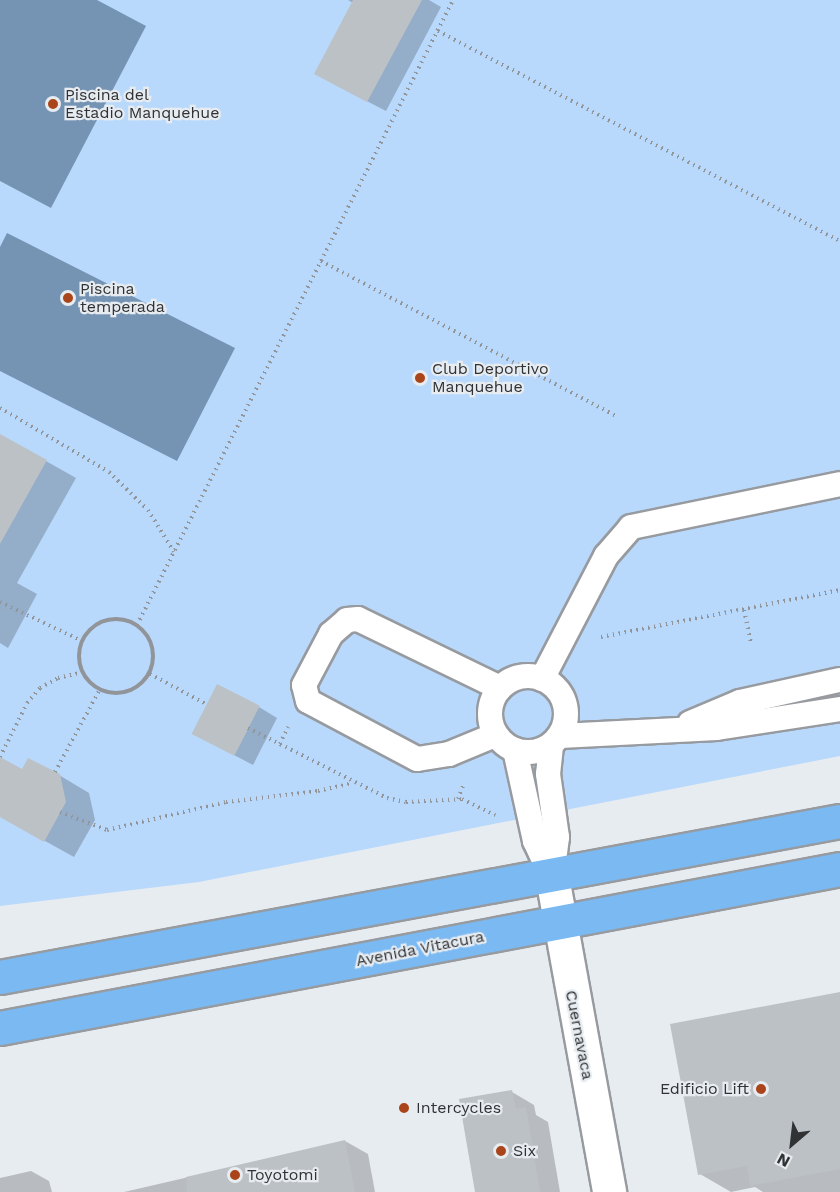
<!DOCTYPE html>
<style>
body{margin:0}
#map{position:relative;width:840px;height:1192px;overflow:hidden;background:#e7ecf1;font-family:"Work Sans",sans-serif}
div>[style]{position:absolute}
.green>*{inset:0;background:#b9d9fc}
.water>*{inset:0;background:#7594b4}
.shadow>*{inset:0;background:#0003}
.building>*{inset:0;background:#bcc1c6;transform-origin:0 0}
.path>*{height:4px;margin-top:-2px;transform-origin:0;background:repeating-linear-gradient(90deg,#919498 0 1.5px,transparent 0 6px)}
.path>.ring{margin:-2px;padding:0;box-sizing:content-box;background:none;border:4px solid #919498;border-radius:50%}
.roads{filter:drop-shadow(2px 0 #979ba0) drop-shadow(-2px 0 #979ba0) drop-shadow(0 2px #979ba0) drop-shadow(0 -2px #979ba0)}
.lane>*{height:24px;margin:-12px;padding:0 12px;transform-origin:12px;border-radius:12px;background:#fff}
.lane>.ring{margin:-12px;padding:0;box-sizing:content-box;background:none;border:24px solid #fff;border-radius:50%}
.street>*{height:33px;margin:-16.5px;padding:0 16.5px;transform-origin:16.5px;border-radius:16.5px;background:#fff}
.primary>*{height:33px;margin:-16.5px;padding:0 16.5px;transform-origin:16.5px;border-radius:16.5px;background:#7ab9f2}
.dots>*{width:16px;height:16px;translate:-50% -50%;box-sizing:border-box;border:3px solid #e7ecf1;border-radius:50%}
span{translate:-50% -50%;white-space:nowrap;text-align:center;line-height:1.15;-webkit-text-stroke:4.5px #e7ecf1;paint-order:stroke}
.poi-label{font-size:16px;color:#303234}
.left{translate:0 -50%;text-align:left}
.right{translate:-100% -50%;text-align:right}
.street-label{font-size:16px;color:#303234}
.north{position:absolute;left:762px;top:1114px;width:60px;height:60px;-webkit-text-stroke:4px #e7ecf1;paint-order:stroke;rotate:208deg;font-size:16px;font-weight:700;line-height:24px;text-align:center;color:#303234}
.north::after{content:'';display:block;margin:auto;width:21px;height:27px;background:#303234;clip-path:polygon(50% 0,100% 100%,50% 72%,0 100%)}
</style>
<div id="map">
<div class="green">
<i style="clip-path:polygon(0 0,840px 0,840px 756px,199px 882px,0 906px)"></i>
</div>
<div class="water">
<i style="clip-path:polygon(0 0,97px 0,146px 26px,51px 208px,0 181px)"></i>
<i style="clip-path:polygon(7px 233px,235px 348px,177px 461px,0 371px,0 247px)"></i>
</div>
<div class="shadow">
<i style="clip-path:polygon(348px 0,429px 0,441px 7px,386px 111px,334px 84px,353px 3px)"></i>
<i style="clip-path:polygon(0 435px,76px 478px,17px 583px,37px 594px,8px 648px,0 643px)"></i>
<i style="clip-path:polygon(259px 707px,277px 718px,253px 765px,211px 743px)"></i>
<i style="clip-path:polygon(0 759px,23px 771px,59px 775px,89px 793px,95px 820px,74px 857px,0 816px)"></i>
<i style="clip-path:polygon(840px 994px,840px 1192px,763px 1192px,755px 1187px,731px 1192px,700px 1174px)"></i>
<i style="clip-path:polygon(512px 1092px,534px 1105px,536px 1115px,548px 1122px,560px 1192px,477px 1192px)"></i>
<i style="clip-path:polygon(345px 1141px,368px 1154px,375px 1192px,124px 1192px)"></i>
<i style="clip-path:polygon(31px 1171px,49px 1181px,52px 1192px,0 1192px,0 1178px)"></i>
</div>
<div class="building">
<i style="clip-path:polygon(353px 0,422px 0,367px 102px,314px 74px)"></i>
<i style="clip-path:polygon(0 434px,47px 460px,0 544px)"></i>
<i style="left:217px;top:684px;width:48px;height:56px;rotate:27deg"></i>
<i style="clip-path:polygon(0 757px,22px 769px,28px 758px,60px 774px,66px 802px,44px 842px,0 817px)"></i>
<i style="clip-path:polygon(840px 992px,840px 1169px,750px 1186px,747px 1166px,698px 1175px,670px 1024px)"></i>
<i style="clip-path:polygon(512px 1090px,516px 1109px,526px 1107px,540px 1192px,475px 1192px,459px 1099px)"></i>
<i style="clip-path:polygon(345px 1140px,355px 1192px,187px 1192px,186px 1177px)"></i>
</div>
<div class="path">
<i style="left:438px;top:31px;width:454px;rotate:27.6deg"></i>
<i style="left:321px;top:261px;width:335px;rotate:27.7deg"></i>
<i style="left:0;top:408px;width:126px;rotate:30.4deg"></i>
<i style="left:109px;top:472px;width:54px;rotate:44.3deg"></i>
<i style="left:148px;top:510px;width:49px;rotate:58.2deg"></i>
<i style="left:0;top:602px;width:91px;rotate:25.4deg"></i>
<i style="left:744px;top:610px;width:33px;rotate:78deg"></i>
<i class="ring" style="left:79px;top:619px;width:70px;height:70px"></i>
<i style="left:137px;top:625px;width:700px;rotate:-63.18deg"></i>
<i style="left:601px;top:637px;width:244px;rotate:-11.1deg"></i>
<i style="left:150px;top:674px;width:64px;rotate:28.2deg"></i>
<i style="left:248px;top:728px;width:156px;rotate:26.7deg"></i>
<i style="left:387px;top:798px;width:19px;rotate:12deg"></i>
<i style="left:406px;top:802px;width:56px;rotate:-3.1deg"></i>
<i style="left:462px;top:799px;width:37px;rotate:26deg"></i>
<i style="left:280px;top:744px;width:19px;rotate:-65deg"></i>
<i style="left:0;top:757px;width:60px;rotate:-63.4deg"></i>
<i style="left:27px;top:703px;width:20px;rotate:-49deg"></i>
<i style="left:40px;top:688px;width:21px;rotate:-29deg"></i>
<i style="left:58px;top:678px;width:26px;rotate:-13deg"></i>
<i style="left:55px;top:772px;width:94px;rotate:-61.5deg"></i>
<i style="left:458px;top:799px;width:17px;rotate:-69deg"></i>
<i style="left:60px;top:812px;width:50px;rotate:21deg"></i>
<i style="left:107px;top:830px;width:122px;rotate:-13.2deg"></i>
<i style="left:226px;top:802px;width:93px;rotate:-6.8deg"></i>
<i style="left:318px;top:791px;width:35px;rotate:-13deg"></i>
</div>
<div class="roads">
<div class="lane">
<i class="ring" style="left:490px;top:676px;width:52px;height:52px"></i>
<i style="left:542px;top:679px;width:139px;rotate:-62.5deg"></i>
<i style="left:606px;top:556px;width:38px;rotate:-49deg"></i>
<i style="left:631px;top:527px;width:213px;rotate:-11.6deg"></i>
<i style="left:690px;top:723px;width:54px;rotate:-22.8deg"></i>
<i style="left:740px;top:702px;width:101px;rotate:-12.5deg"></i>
<i style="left:495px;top:735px;width:50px;rotate:157.6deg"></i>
<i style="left:449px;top:754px;width:32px;rotate:171deg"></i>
<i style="left:417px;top:759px;width:123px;rotate:-152deg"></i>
<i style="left:308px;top:701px;width:16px;rotate:-104deg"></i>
<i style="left:304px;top:685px;width:58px;rotate:-62.1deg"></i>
<i style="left:331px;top:634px;width:21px;rotate:-41deg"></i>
<i style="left:347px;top:620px;width:11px;rotate:-5deg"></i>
<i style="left:358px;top:619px;width:158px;rotate:25.9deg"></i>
<i style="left:560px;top:736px;width:157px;rotate:-2.9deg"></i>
<i style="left:717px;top:728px;width:124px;rotate:-8.8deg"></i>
<i style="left:551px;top:746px;width:28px;rotate:96deg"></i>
<i style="left:548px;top:774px;width:64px;rotate:81.9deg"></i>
<i style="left:557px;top:837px;width:40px;rotate:97.1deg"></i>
<i style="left:515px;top:750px;width:93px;rotate:77.6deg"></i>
<i style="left:535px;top:841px;width:40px;rotate:65deg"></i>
</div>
<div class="street">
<i style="left:552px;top:877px;width:320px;rotate:79.7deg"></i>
</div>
<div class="primary">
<i style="left:0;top:977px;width:854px;rotate:-10.52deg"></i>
<i style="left:0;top:1028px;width:855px;rotate:-10.72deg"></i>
</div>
</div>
<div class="dots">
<i style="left:53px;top:104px;background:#aa441a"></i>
<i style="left:68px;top:298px;background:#aa441a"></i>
<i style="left:420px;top:378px;background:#aa441a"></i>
<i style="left:761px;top:1089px;background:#aa441a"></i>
<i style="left:404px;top:1108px;background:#aa441a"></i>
<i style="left:501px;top:1151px;background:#aa441a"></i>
<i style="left:235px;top:1175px;background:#aa441a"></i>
</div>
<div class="poi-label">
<span class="left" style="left:65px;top:104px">Piscina del<br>Estadio Manquehue</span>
<span class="left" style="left:80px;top:298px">Piscina<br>temperada</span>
<span class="left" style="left:432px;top:378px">Club Deportivo<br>Manquehue</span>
<span class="right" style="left:749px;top:1089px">Edificio Lift</span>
<span class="left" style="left:416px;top:1108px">Intercycles</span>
<span class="left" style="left:513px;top:1151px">Six</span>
<span class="left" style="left:247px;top:1175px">Toyotomi</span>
</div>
<div class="street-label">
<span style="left:420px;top:949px;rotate:-11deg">Avenida Vitacura</span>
<span style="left:579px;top:1035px;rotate:79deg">Cuernavaca</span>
</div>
<div class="north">N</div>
</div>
